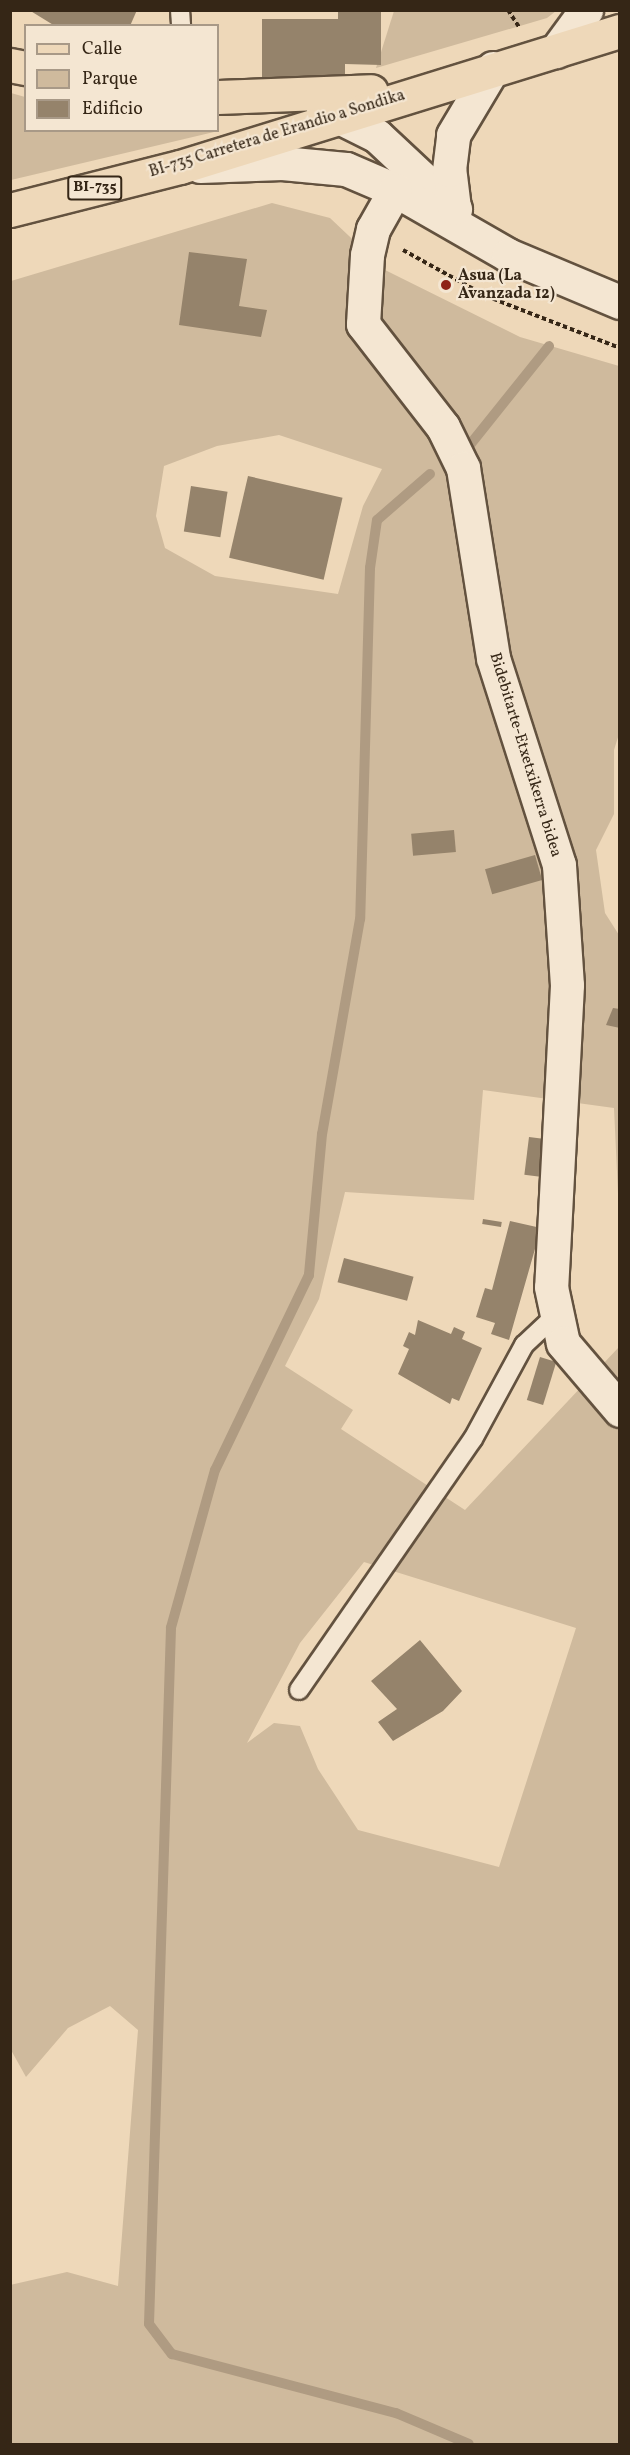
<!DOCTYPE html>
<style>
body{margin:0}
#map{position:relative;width:630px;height:2455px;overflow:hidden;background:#eed8b9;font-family:Vollkorn,serif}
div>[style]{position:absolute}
.green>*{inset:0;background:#cfba9d}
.stream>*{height:10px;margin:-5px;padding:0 5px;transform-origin:5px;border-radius:5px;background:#af9b82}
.building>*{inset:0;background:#95836b;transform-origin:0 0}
.path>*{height:4px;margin-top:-2px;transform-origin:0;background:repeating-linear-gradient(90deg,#352616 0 4.5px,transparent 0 7.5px)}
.roads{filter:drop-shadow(2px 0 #63523f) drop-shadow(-2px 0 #63523f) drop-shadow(0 2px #63523f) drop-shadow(0 -2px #63523f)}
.lane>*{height:18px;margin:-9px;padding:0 9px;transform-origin:9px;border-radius:9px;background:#f4e6d2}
.street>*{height:33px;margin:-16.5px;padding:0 16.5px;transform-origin:16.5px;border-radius:16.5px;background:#f4e6d2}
.primary>*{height:33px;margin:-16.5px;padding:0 16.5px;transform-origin:16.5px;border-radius:16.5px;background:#eed8b9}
.dots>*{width:16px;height:16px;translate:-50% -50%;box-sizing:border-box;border:3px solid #f4e6d2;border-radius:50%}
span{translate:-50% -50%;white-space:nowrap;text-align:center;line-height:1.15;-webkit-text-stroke:4.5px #f4e6d2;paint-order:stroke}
.shield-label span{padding:2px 4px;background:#f4e6d2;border:2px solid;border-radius:4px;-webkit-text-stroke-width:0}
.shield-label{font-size:15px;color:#352616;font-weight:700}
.street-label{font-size:16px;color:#352616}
.poi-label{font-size:16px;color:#352616;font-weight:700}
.left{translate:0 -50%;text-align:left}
.frame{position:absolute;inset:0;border:12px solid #352616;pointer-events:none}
.legend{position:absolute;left:24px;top:24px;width:195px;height:108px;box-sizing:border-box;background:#f4e6d2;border:2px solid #a89987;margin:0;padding:8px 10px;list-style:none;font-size:18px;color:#352616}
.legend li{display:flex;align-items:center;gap:12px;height:30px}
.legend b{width:30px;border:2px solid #a89987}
</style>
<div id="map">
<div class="green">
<i style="clip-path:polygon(394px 11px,556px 11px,547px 18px,376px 68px)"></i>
<i style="clip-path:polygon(11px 93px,25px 97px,26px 130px,214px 132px,11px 180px)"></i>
<i style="clip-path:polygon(evenodd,272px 203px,330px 218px,385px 270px,520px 337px,619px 366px,619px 734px,614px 750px,614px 814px,596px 850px,605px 913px,619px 935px,619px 1215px,614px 1108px,483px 1090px,474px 1200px,345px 1192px,319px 1299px,285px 1366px,353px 1410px,341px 1429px,465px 1510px,619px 1347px,619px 2444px,11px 2444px,10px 2285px,67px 2272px,118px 2286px,138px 2030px,110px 2006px,68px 2028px,26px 2077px,11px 2050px,11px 281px,272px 203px,279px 435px,382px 469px,363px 506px,338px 594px,215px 576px,165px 548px,156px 516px,164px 466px,217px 446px,279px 435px,272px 203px,364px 1562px,576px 1628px,499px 1867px,358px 1830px,318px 1769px,300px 1726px,274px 1723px,247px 1743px,300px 1643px,364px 1562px)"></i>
</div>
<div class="stream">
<i style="left:469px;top:446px;width:128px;rotate:-51.3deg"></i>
<i style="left:430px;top:474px;width:70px;rotate:139deg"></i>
<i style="left:377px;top:520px;width:49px;rotate:98.3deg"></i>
<i style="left:370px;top:568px;width:351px;rotate:91.6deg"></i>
<i style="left:360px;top:919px;width:218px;rotate:100deg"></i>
<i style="left:322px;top:1134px;width:142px;rotate:95.3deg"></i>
<i style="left:309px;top:1275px;width:216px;rotate:115.7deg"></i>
<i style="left:215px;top:1470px;width:164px;rotate:105.6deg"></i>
<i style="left:171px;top:1628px;width:696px;rotate:91.81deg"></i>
<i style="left:149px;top:2324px;width:38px;rotate:53deg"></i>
<i style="left:172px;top:2354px;width:232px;rotate:14.8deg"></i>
<i style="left:396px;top:2413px;width:79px;rotate:23deg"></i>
</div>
<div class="building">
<i style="clip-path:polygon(29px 10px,137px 10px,130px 26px,55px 26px)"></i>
<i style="clip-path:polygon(338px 10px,381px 10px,381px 65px,345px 64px,345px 81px,262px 82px,262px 19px,338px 19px)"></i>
<i style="clip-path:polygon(189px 252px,247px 259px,239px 306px,267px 310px,261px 337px,179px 325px)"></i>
<i style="left:248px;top:476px;width:97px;height:84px;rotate:13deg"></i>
<i style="left:191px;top:486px;width:37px;height:46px;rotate:9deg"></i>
<i style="left:454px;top:830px;width:22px;height:43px;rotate:85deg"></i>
<i style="left:535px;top:855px;width:26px;height:52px;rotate:74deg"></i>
<i style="clip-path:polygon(613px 1008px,620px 1009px,620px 1028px,606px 1025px)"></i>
<i style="left:529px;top:1137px;width:16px;height:38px;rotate:7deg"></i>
<i style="left:483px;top:1219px;width:19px;height:5px;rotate:9deg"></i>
<i style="clip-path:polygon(510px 1221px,541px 1228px,509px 1340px,491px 1334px,495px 1323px,476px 1317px,485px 1288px,492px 1290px)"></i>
<i style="left:344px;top:1258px;width:72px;height:25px;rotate:15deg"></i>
<i style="clip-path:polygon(418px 1320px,451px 1334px,454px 1327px,465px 1332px,462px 1339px,482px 1348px,459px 1401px,452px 1398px,450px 1404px,398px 1374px,409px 1349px,403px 1346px,409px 1332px,415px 1335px)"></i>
<i style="left:540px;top:1357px;width:17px;height:45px;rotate:17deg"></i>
<i style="clip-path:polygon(420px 1640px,462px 1691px,443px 1711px,393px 1741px,378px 1722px,397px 1709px,371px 1681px)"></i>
</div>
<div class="path">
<i style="left:508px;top:10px;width:20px;rotate:57deg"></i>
<i style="left:403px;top:250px;width:95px;rotate:29deg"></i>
<i style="left:486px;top:296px;width:144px;rotate:21.2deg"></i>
</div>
<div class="roads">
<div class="lane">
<i style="left:180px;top:10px;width:16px;rotate:86deg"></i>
<i style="left:299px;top:1690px;width:305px;rotate:-55.3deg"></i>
<i style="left:473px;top:1439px;width:107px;rotate:-61.5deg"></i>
<i style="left:524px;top:1345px;width:45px;rotate:-43.2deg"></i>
</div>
<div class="street">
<i style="left:556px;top:51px;width:51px;rotate:-53.8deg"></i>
<i style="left:323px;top:109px;width:60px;rotate:26.6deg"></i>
<i style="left:377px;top:136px;width:107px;rotate:43.1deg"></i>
<i style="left:200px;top:166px;width:82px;rotate:-2.1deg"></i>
<i style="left:282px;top:163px;width:64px;rotate:5.4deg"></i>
<i style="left:346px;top:169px;width:53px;rotate:23.2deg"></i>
<i style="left:395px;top:190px;width:130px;rotate:29.9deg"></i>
<i style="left:508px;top:255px;width:121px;rotate:22.8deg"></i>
<i style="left:395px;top:190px;width:45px;rotate:119.4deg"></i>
<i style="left:373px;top:229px;width:27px;rotate:103deg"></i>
<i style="left:367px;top:255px;width:69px;rotate:93.3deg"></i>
<i style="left:363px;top:324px;width:130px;rotate:52.2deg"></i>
<i style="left:443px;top:427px;width:46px;rotate:64deg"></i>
<i style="left:463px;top:468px;width:192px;rotate:81deg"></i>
<i style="left:493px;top:658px;width:217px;rotate:72.3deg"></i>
<i style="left:559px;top:865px;width:120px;rotate:86.2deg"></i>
<i style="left:567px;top:985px;width:302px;rotate:93deg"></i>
<i style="left:551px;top:1287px;width:57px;rotate:77.9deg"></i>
<i style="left:563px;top:1343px;width:88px;rotate:49.6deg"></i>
<i style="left:454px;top:208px;width:38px;rotate:-97deg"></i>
<i style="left:449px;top:170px;width:35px;rotate:-83deg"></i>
<i style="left:453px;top:135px;width:78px;rotate:-59.2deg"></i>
</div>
<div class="primary">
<i style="left:10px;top:65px;width:16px;rotate:11deg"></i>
<i style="left:218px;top:97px;width:153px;rotate:-2.2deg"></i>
<i style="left:10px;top:210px;width:175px;rotate:-14.2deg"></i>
<i style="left:180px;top:167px;width:461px;rotate:-17.2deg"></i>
</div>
</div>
<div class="dots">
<i style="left:446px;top:285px;background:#8f2418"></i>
</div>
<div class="shield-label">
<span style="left:95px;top:188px">BI-735</span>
</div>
<div class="street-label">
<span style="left:277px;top:134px;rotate:-17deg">BI-735 Carretera de Erandio a Sondika</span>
<span style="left:525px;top:755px;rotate:73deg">Bidebitarte-Etxetxikerra bidea</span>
</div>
<div class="poi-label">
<span class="left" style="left:458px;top:285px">Asua (La<br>Avanzada 12)</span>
</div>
<div class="frame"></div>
<ul class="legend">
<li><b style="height:8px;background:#eed8b9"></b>Calle</li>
<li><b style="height:16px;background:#cfba9d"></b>Parque</li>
<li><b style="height:16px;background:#95836b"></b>Edificio</li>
</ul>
</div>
